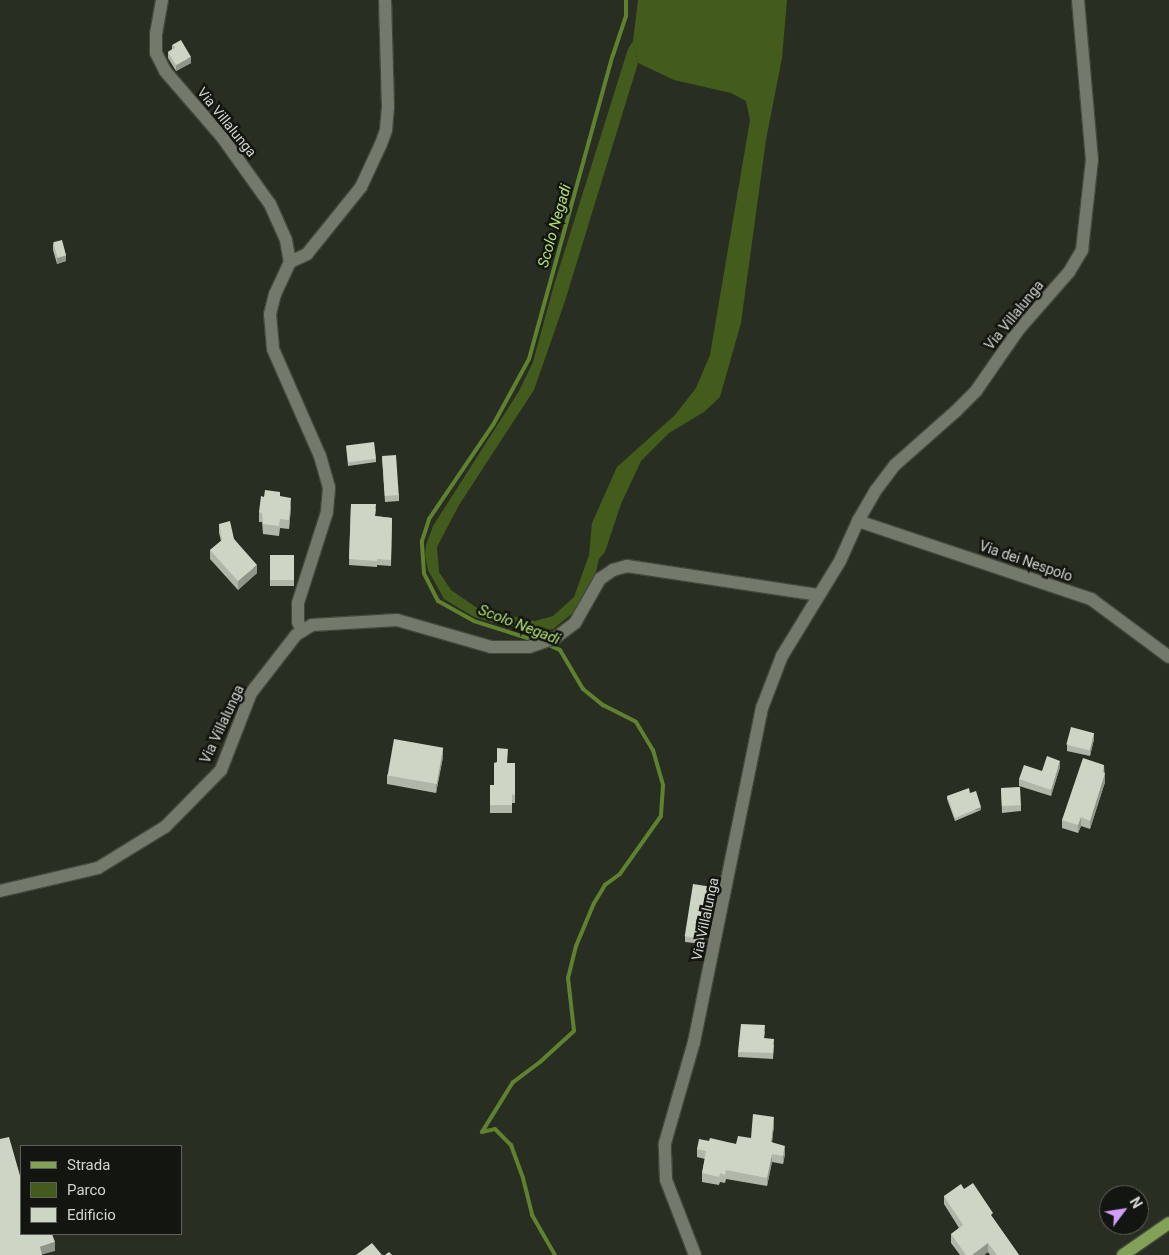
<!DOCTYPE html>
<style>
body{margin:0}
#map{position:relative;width:1169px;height:1255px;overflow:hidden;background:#282e21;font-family:Roboto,sans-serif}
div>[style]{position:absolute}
.green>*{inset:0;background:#435c1d}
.forest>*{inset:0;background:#435c1c}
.stream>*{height:4px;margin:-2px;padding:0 2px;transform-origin:2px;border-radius:2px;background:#60822e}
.roads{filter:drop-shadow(1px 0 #43483d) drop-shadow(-1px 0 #43483d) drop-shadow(0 1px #43483d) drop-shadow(0 -1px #43483d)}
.minor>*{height:12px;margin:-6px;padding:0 6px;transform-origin:6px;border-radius:6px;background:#737a6b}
.primary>*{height:12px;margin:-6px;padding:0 6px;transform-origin:6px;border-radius:6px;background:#83a157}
.wall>*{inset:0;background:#b0b7a9;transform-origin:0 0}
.shaded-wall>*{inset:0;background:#909589;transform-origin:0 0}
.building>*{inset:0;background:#cdd5c4;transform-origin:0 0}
span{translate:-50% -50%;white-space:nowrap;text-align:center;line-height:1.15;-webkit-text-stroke:5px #131510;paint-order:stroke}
.street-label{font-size:14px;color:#d2d6ce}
.water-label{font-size:15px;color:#b2e072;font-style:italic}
.legend{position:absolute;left:20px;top:1145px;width:162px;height:90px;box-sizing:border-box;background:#131510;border:1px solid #5f625c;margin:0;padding:6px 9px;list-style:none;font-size:15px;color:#d2d6ce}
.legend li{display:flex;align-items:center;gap:10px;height:25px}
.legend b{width:25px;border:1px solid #5f625c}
.north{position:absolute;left:1099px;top:1185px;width:50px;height:50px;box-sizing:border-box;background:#131510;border:1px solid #5f625c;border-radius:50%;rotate:59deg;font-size:14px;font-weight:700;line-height:20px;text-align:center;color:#d2d6ce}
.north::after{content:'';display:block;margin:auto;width:18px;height:22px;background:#d19dfe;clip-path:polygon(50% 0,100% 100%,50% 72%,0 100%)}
</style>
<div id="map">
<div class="green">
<i style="clip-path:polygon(633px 41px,638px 63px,565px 301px,534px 390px,459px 505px,437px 547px,439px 572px,451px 590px,480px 610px,535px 621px,553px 616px,574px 597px,589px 555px,594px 559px,599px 559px,595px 576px,574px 612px,553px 629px,539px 631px,501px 625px,474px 617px,444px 599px,428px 570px,425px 555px,426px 545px,433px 526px,519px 391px,533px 362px,554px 285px,628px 49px)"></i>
</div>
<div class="forest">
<i style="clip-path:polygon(638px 0,787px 0,782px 58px,766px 140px,741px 323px,720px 397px,704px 412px,669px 433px,641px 461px,621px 504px,605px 552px,599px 559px,594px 559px,589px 555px,592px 523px,617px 467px,675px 415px,696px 388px,710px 355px,750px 120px,746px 101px,731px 93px,674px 80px,638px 63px,633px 41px)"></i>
</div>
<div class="stream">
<i style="left:537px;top:641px;width:66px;rotate:-162.4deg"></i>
<i style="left:474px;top:621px;width:41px;rotate:-150.9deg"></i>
<i style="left:438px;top:601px;width:31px;rotate:-117deg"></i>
<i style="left:424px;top:573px;width:32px;rotate:-94deg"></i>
<i style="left:422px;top:541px;width:23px;rotate:-72deg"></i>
<i style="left:429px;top:519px;width:114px;rotate:-55.8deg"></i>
<i style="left:493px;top:425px;width:75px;rotate:-61.4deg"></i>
<i style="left:529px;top:359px;width:315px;rotate:-74.6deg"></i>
<i style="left:613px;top:55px;width:41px;rotate:-71.6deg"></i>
<i style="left:626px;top:16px;width:16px;rotate:-90deg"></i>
<i style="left:546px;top:644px;width:15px;rotate:23deg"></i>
<i style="left:560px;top:650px;width:45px;rotate:59.5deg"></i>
<i style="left:583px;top:689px;width:26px;rotate:39deg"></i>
<i style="left:603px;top:705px;width:37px;rotate:27deg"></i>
<i style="left:636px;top:722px;width:33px;rotate:59deg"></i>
<i style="left:653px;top:750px;width:37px;rotate:74deg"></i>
<i style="left:663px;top:786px;width:30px;rotate:94deg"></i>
<i style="left:661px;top:816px;width:71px;rotate:125.3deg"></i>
<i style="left:620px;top:874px;width:19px;rotate:144deg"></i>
<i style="left:605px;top:885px;width:21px;rotate:121deg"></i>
<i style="left:594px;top:903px;width:47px;rotate:112.7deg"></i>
<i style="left:576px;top:946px;width:33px;rotate:104deg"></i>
<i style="left:568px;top:978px;width:53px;rotate:83.5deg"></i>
<i style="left:574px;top:1031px;width:46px;rotate:137.6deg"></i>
<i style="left:540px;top:1062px;width:34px;rotate:143deg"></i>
<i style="left:513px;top:1082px;width:59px;rotate:121.8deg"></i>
<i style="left:482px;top:1132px;width:13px;rotate:-13deg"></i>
<i style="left:495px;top:1129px;width:23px;rotate:45deg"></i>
<i style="left:511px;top:1145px;width:35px;rotate:70deg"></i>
<i style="left:523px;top:1178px;width:38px;rotate:76deg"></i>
<i style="left:532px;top:1215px;width:46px;rotate:60.1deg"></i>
</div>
<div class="roads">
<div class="minor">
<i style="left:162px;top:0;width:35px;rotate:100deg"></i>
<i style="left:156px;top:34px;width:19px;rotate:90deg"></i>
<i style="left:156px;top:53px;width:20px;rotate:63deg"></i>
<i style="left:165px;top:71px;width:87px;rotate:49.2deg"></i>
<i style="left:222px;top:137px;width:82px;rotate:54.4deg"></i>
<i style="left:270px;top:204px;width:39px;rotate:66deg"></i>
<i style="left:286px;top:240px;width:22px;rotate:80deg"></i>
<i style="left:290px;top:262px;width:35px;rotate:115deg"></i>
<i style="left:275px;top:294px;width:21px;rotate:104deg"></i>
<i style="left:270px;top:314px;width:35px;rotate:85deg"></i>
<i style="left:273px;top:349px;width:117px;rotate:66.3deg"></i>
<i style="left:320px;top:456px;width:33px;rotate:74deg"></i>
<i style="left:329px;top:488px;width:24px;rotate:95deg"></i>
<i style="left:327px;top:512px;width:96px;rotate:107.7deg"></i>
<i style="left:298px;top:603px;width:19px;rotate:90deg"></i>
<i style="left:298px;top:622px;width:10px;rotate:66deg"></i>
<i style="left:290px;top:262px;width:19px;rotate:-25deg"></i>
<i style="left:307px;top:254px;width:86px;rotate:-51.1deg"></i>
<i style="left:361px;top:187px;width:47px;rotate:-65.1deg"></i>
<i style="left:381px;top:144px;width:15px;rotate:-70deg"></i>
<i style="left:386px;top:130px;width:23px;rotate:-85deg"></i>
<i style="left:388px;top:107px;width:107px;rotate:-91.6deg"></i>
<i style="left:858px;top:521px;width:246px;rotate:18.5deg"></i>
<i style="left:1091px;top:599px;width:97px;rotate:36.6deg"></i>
<i style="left:0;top:891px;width:101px;rotate:-13.2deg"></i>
<i style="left:98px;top:868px;width:79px;rotate:-31.5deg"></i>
<i style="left:165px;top:827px;width:80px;rotate:-45.5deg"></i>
<i style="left:221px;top:770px;width:83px;rotate:-68.7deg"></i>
<i style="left:251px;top:693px;width:73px;rotate:-52.2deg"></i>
<i style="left:296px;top:635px;width:19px;rotate:-32deg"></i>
<i style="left:312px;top:625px;width:85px;rotate:-3.4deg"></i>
<i style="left:397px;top:620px;width:98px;rotate:16deg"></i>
<i style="left:491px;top:647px;width:38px"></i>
<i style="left:529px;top:647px;width:28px;rotate:-19deg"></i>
<i style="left:555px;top:638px;width:25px;rotate:-37deg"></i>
<i style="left:575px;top:623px;width:51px;rotate:-60.4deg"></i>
<i style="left:600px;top:579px;width:16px;rotate:-35deg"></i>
<i style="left:613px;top:570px;width:15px;rotate:-16deg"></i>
<i style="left:627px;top:566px;width:193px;rotate:8.6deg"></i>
<i style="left:695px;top:1255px;width:80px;rotate:-111.1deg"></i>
<i style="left:666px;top:1180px;width:37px;rotate:-92deg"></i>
<i style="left:665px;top:1143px;width:105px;rotate:-74deg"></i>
<i style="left:694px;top:1042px;width:341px;rotate:-78.5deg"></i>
<i style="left:762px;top:708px;width:56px;rotate:-69deg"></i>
<i style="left:782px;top:656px;width:111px;rotate:-58.6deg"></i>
<i style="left:840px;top:561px;width:44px;rotate:-65.8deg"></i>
<i style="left:858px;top:521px;width:36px;rotate:-60deg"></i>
<i style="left:876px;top:490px;width:31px;rotate:-53deg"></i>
<i style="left:895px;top:465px;width:81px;rotate:-41.5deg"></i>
<i style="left:956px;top:411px;width:28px;rotate:-45deg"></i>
<i style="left:976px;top:391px;width:75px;rotate:-55.3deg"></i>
<i style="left:1019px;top:329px;width:76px;rotate:-48.7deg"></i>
<i style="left:1069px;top:272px;width:26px;rotate:-59deg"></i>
<i style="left:1082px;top:250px;width:91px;rotate:-83.7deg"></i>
<i style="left:1092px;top:160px;width:161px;rotate:-95deg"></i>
</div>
<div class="primary">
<i style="left:1123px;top:1255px;width:56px;rotate:-34.8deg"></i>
</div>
</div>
<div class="wall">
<i style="clip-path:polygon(172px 45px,191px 63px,176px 71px,168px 58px,168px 52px,172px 49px)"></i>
<i style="clip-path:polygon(53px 243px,66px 261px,57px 264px,53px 250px)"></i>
<i style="clip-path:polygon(346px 446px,376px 459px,376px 462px,348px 466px)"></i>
<i style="clip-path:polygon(382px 456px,399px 495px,399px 501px,385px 502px)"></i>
<i style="clip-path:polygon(280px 496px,291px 507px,289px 529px,280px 528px,279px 536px,263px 534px,262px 522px,259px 522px,259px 512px)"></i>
<i style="clip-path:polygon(351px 504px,376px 509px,375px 516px,392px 518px,391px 566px,377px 565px,377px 567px,349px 565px)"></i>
<i style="clip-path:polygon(219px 524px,234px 539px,257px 573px,238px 590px,210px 559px,210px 550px,221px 541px,219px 533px)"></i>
<i style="left:270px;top:555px;width:24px;height:31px"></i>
<i style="clip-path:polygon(1094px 739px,1090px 756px,1067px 751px,1067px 745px)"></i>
<i style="clip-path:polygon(443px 757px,436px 793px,387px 784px,387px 775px)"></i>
<i style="clip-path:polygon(507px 763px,515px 763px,515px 803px,512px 803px,512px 813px,490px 813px,490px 785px,494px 785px)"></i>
<i style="clip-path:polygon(1104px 765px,1105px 782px,1090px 829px,1081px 826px,1078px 833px,1062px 828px,1062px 820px)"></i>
<i style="clip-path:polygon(1060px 767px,1051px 796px,1019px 786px,1019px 779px,1042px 771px)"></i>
<i style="clip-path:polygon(1001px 788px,1021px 805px,1021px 811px,1002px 813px)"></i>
<i style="clip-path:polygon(947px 796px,981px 810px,955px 821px,947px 799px)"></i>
<i style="clip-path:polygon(711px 893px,703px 944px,685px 942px,685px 936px)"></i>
<i style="clip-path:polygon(765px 1031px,764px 1038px,774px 1045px,773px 1059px,738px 1057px,738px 1052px)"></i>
<i style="clip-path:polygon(774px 1125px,772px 1142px,785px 1154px,783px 1164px,772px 1162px,767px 1186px,726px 1179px,725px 1183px,720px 1182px,719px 1185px,702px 1182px,702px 1173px,705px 1159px,697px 1157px,697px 1149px,709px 1141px,736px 1144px,751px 1138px)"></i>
<i style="clip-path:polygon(964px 1189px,993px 1218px,1019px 1255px,990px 1255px,988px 1252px,984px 1255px,960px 1255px,951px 1243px,951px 1234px,959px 1228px,944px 1204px,944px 1196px)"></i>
</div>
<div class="shaded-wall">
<i style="clip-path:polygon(191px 57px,191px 63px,176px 71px,176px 65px)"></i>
<i style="clip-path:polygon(66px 255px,66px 261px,57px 264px,57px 258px)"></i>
<i style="clip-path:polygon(291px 498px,291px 507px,289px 529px,289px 520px)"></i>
<i style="clip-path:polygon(257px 565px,257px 573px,238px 590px,238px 581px)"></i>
<i style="clip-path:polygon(1094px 733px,1094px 739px,1090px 756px,1090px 750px)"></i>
<i style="clip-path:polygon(443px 748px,443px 757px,436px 793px,436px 784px)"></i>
<i style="clip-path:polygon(1060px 761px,1060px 767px,1051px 796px,1051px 790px)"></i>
<i style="clip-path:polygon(1105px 773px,1105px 782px,1090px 829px,1090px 821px)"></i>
<i style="left:981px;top:807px;width:3px;height:28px;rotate:90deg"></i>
<i style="clip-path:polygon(1081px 817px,1081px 826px,1078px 833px,1078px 825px)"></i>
<i style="clip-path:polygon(711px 887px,711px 893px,703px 944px,703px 938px)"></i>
<i style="clip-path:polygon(774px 1117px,774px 1125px,771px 1151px,771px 1142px)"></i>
<i style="clip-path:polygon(785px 1146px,785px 1154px,783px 1164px,783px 1156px)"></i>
<i style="clip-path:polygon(772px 1154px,772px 1162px,767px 1186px,767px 1178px)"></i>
<i style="clip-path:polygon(55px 1242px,55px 1251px,40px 1255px,40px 1247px)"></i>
<i style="clip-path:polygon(988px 1243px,988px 1252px,984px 1255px,972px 1255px)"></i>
</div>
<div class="building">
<i style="clip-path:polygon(181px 40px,191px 57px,176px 65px,168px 52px,175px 48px,172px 45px)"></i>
<i style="left:62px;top:240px;width:16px;height:9px;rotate:75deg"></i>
<i style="left:374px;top:442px;width:17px;height:28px;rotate:83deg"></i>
<i style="left:396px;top:455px;width:40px;height:14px;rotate:86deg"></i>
<i style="clip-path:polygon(265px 490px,280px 492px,280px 496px,291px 498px,289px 520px,280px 519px,279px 526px,263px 524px,262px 513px,259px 512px,261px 496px,264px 497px)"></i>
<i style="clip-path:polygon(351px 504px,376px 504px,375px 516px,392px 518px,391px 560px,377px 559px,377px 561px,349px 559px)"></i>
<i style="clip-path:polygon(230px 521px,234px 539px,257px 565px,238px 581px,210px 550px,222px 540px,219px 524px)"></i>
<i style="left:270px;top:555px;width:24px;height:25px"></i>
<i style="left:1071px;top:727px;width:24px;height:18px;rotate:15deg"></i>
<i style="left:394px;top:739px;width:50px;height:37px;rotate:10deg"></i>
<i style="clip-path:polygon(497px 748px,508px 749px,507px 763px,515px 763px,515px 795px,512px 794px,512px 805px,490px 805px,490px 785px,494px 785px,494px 763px,497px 762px)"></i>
<i style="clip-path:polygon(1047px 756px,1060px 761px,1051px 790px,1019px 779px,1024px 765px,1042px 771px)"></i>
<i style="clip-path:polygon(1083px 758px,1104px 765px,1102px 772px,1105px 773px,1090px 821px,1081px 817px,1078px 825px,1062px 820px)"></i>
<i style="left:1020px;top:787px;width:18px;height:19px;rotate:87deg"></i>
<i style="clip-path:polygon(969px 788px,970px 793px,976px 791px,981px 807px,955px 818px,947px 796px)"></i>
<i style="left:693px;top:884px;width:18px;height:53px;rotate:9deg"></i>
<i style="clip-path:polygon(741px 1024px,765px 1025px,764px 1038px,774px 1039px,773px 1053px,738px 1052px)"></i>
<i style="clip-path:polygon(753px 1114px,774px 1117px,771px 1142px,785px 1146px,783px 1156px,772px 1154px,767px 1178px,726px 1170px,725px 1175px,720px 1173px,719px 1177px,702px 1173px,706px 1151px,697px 1149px,699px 1139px,709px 1141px,710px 1138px,736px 1144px,738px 1136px,751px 1138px)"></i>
<i style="clip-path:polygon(9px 1137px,21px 1179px,21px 1234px,52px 1234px,55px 1242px,40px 1247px,42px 1255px,0 1255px,0 1139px)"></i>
<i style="clip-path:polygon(973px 1183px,993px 1213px,991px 1215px,1019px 1255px,997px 1255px,988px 1243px,972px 1255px,966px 1255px,951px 1234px,963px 1225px,944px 1196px,961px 1184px,964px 1189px)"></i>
<i style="clip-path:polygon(372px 1243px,382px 1255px,356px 1255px)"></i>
<i style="clip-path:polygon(389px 1252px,392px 1255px,385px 1255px)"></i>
</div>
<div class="street-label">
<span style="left:227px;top:122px;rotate:51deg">Via Villalunga</span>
<span style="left:1014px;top:315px;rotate:-51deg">Via Villalunga</span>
<span style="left:1026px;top:561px;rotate:19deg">Via dei Nespolo</span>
<span style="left:222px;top:724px;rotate:-65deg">Via Villalunga</span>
<span style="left:705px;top:919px;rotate:-78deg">Via Villalunga</span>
</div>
<div class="water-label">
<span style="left:555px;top:226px;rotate:-74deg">Scolo Negadi</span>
<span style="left:519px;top:625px;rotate:21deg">Scolo Negadi</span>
</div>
<ul class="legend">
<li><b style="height:6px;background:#83a157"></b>Strada</li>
<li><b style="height:14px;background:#435c1d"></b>Parco</li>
<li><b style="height:14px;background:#cdd5c4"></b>Edificio</li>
</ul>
<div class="north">N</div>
</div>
